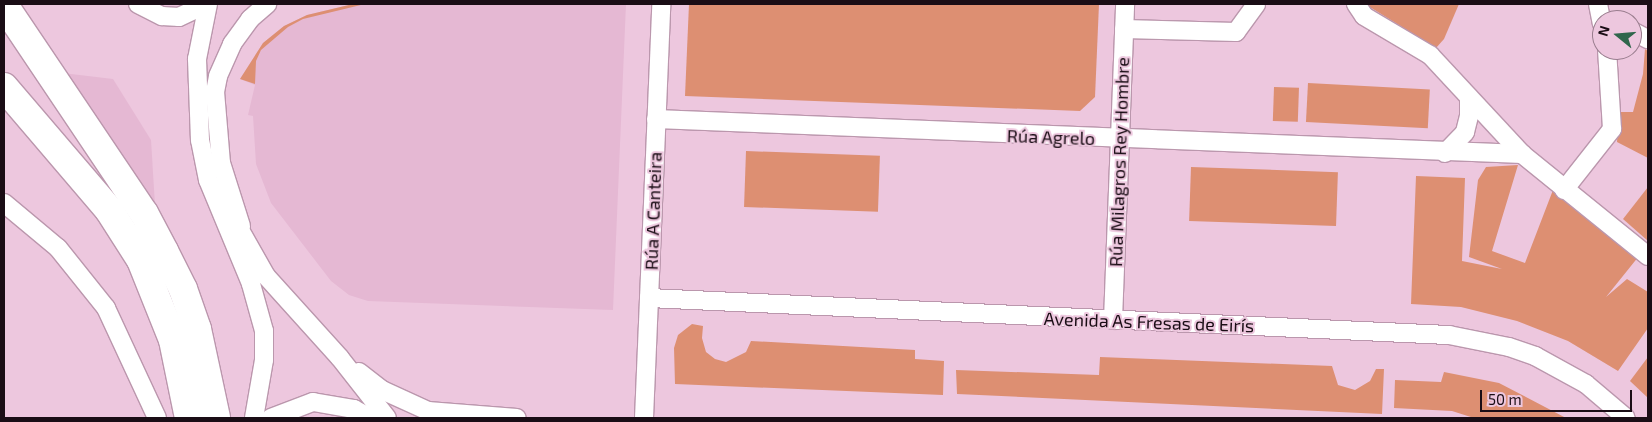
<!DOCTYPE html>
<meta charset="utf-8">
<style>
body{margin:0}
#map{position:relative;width:1652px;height:422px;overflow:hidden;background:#edc7de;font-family:"Exo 2",sans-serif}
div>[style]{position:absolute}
.built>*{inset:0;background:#e5b8d3}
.green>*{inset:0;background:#dd8f72;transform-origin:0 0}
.roads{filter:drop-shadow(1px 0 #bb97ad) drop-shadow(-1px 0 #bb97ad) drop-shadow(0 1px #bb97ad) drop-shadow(0 -1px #bb97ad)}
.minor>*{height:18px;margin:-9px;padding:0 9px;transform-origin:9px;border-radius:9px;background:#fff}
.primary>*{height:28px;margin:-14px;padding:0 14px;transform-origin:14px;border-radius:14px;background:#fff}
span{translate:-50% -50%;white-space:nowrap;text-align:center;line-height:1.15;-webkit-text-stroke:4px #edc7de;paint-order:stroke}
.street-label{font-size:18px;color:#1a0d15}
.frame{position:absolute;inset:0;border:5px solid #1a0d15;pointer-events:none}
.north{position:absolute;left:1592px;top:10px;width:50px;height:50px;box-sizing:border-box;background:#edc7de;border:1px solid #997d8e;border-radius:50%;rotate:287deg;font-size:14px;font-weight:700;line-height:20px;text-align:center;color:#1a0d15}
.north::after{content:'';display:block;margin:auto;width:18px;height:22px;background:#30664c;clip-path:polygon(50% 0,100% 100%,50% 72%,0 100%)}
.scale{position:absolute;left:1480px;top:390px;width:152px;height:22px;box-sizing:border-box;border:2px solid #1a0d15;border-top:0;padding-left:6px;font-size:15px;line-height:18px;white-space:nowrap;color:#1a0d15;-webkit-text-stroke:4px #edc7de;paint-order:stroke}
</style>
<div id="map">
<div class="built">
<i style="clip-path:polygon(353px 4px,626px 4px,613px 310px,368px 301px,349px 295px,331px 281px,271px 203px,256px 164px,253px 116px,248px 115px,255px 85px,240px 79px,263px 43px,284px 26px,307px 15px)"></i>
<i style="clip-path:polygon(46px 71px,113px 79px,151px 140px,157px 238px)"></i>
</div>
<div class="green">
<i style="clip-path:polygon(353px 4px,365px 4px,303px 19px,288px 27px,261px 50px,256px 61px,255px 84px,240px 79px,263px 43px,284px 26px,307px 15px)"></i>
<i style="clip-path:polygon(689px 4px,1099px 4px,1095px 97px,1080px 111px,685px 96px)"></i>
<i style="clip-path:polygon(1365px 4px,1459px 4px,1444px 39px,1436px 48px)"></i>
<i style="clip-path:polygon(1645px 49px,1648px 51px,1648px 158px,1617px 142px,1619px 112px,1633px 112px,1643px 74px)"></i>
<i style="left:1308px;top:83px;width:122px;height:39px;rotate:3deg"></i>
<i style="left:1274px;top:87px;width:25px;height:34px;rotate:2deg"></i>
<i style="left:746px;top:151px;width:134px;height:56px;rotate:2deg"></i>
<i style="clip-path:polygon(1518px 165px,1492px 251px,1525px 263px,1553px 190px,1639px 256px,1606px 297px,1627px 279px,1648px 292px,1648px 328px,1618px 371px,1568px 341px,1517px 321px,1461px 307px,1411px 304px,1416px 176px,1465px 178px,1462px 261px,1502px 269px,1469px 257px,1478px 180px,1486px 167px)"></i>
<i style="left:1191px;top:167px;width:147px;height:54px;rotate:2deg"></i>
<i style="clip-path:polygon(1648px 187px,1648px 241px,1623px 219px)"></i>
<i style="clip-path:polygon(692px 324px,703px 326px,702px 338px,706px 352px,715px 359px,726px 362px,746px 352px,751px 341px,915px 350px,915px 359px,944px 361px,943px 395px,675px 384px,674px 348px,678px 335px)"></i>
<i style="clip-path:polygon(1100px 357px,1332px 366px,1338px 385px,1355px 390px,1370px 381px,1376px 369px,1384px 369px,1382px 414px,957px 394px,956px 370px,1099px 375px)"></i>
<i style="clip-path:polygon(1648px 357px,1648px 398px,1630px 381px)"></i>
<i style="clip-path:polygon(1444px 372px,1499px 383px,1566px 418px,1474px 418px,1452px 411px,1394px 408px,1395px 380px,1441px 382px)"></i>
</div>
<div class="roads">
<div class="minor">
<i style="left:138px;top:4px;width:27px;rotate:27deg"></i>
<i style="left:162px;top:16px;width:17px;rotate:3deg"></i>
<i style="left:179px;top:17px;width:31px;rotate:-25deg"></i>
<i style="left:208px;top:4px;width:56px;rotate:101.3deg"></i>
<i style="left:197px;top:59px;width:81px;rotate:87.9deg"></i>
<i style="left:200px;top:140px;width:41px;rotate:78.7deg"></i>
<i style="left:208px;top:180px;width:113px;rotate:67.5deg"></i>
<i style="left:251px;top:284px;width:49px;rotate:74.5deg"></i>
<i style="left:264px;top:331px;width:29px;rotate:90deg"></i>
<i style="left:264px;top:360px;width:59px;rotate:99.8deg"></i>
<i style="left:1356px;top:4px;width:14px;rotate:56deg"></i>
<i style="left:1364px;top:16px;width:77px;rotate:30.6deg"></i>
<i style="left:1430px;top:55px;width:135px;rotate:47.1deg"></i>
<i style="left:1522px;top:154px;width:162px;rotate:39deg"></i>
<i style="left:1598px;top:4px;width:20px;rotate:79deg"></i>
<i style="left:1124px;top:29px;width:112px;rotate:1.5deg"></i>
<i style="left:1236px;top:32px;width:34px;rotate:-54deg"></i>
<i style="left:1632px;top:31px;width:18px;rotate:27deg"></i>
<i style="left:656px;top:119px;width:867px;rotate:2.31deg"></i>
<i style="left:1445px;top:153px;width:29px;rotate:-46deg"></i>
<i style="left:1465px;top:132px;width:16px;rotate:-76deg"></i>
<i style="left:1469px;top:116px;width:18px;rotate:-90deg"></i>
<i style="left:1564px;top:190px;width:78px;rotate:-51.8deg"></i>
<i style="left:1612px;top:129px;width:79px;rotate:-93.6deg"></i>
<i style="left:4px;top:203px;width:70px;rotate:39.8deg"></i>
<i style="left:58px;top:248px;width:77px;rotate:51.3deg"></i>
<i style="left:106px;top:308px;width:121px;rotate:65.1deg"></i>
<i style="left:232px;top:216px;width:69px;rotate:60.5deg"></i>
<i style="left:266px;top:276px;width:110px;rotate:47.9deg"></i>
<i style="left:340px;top:358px;width:76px;rotate:51.9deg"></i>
<i style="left:241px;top:226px;width:66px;rotate:-107.6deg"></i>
<i style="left:221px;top:163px;width:71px;rotate:-94.8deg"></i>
<i style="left:215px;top:92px;width:16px;rotate:-79deg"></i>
<i style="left:218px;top:76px;width:35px;rotate:-66deg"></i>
<i style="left:232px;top:44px;width:31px;rotate:-54deg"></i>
<i style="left:250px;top:19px;width:23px;rotate:-41deg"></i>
<i style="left:649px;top:298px;width:801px;rotate:2.65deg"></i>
<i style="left:1449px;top:335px;width:61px;rotate:11.3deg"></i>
<i style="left:1509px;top:347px;width:28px;rotate:19deg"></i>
<i style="left:1535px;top:356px;width:58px;rotate:28.8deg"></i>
<i style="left:1586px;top:384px;width:52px;rotate:40.4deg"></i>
<i style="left:1113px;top:320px;width:316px;rotate:-87.8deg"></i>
<i style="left:359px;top:372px;width:29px;rotate:38deg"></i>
<i style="left:382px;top:390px;width:51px;rotate:24.5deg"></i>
<i style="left:428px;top:411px;width:89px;rotate:4.5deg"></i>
<i style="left:271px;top:418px;width:45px;rotate:-20.9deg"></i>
<i style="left:313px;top:402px;width:42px;rotate:9.7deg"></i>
<i style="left:354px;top:409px;width:18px;rotate:29deg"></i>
<i style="left:644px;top:418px;width:414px;rotate:-87.6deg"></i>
</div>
<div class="primary">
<i style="left:4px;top:5px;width:251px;rotate:56.1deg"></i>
<i style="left:144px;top:213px;width:43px;rotate:62.2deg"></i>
<i style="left:164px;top:251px;width:42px;rotate:63.4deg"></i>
<i style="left:183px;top:289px;width:42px;rotate:70.7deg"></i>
<i style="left:197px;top:329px;width:91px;rotate:77.9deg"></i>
<i style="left:4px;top:87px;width:162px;rotate:49.5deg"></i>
<i style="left:109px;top:210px;width:59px;rotate:57.4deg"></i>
<i style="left:141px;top:260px;width:86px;rotate:68.2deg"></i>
<i style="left:173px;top:340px;width:80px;rotate:78.4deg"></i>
</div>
</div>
<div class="street-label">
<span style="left:1051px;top:137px;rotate:2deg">Rúa Agrelo</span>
<span style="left:1119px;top:162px;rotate:-88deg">Rúa Milagros Rey Hombre</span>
<span style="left:653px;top:211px;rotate:-88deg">Rúa A Canteira</span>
<span style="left:1149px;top:322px;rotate:2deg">Avenida As Fresas de Eirís</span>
</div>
<div class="frame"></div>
<div class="north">N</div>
<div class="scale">50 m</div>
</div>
